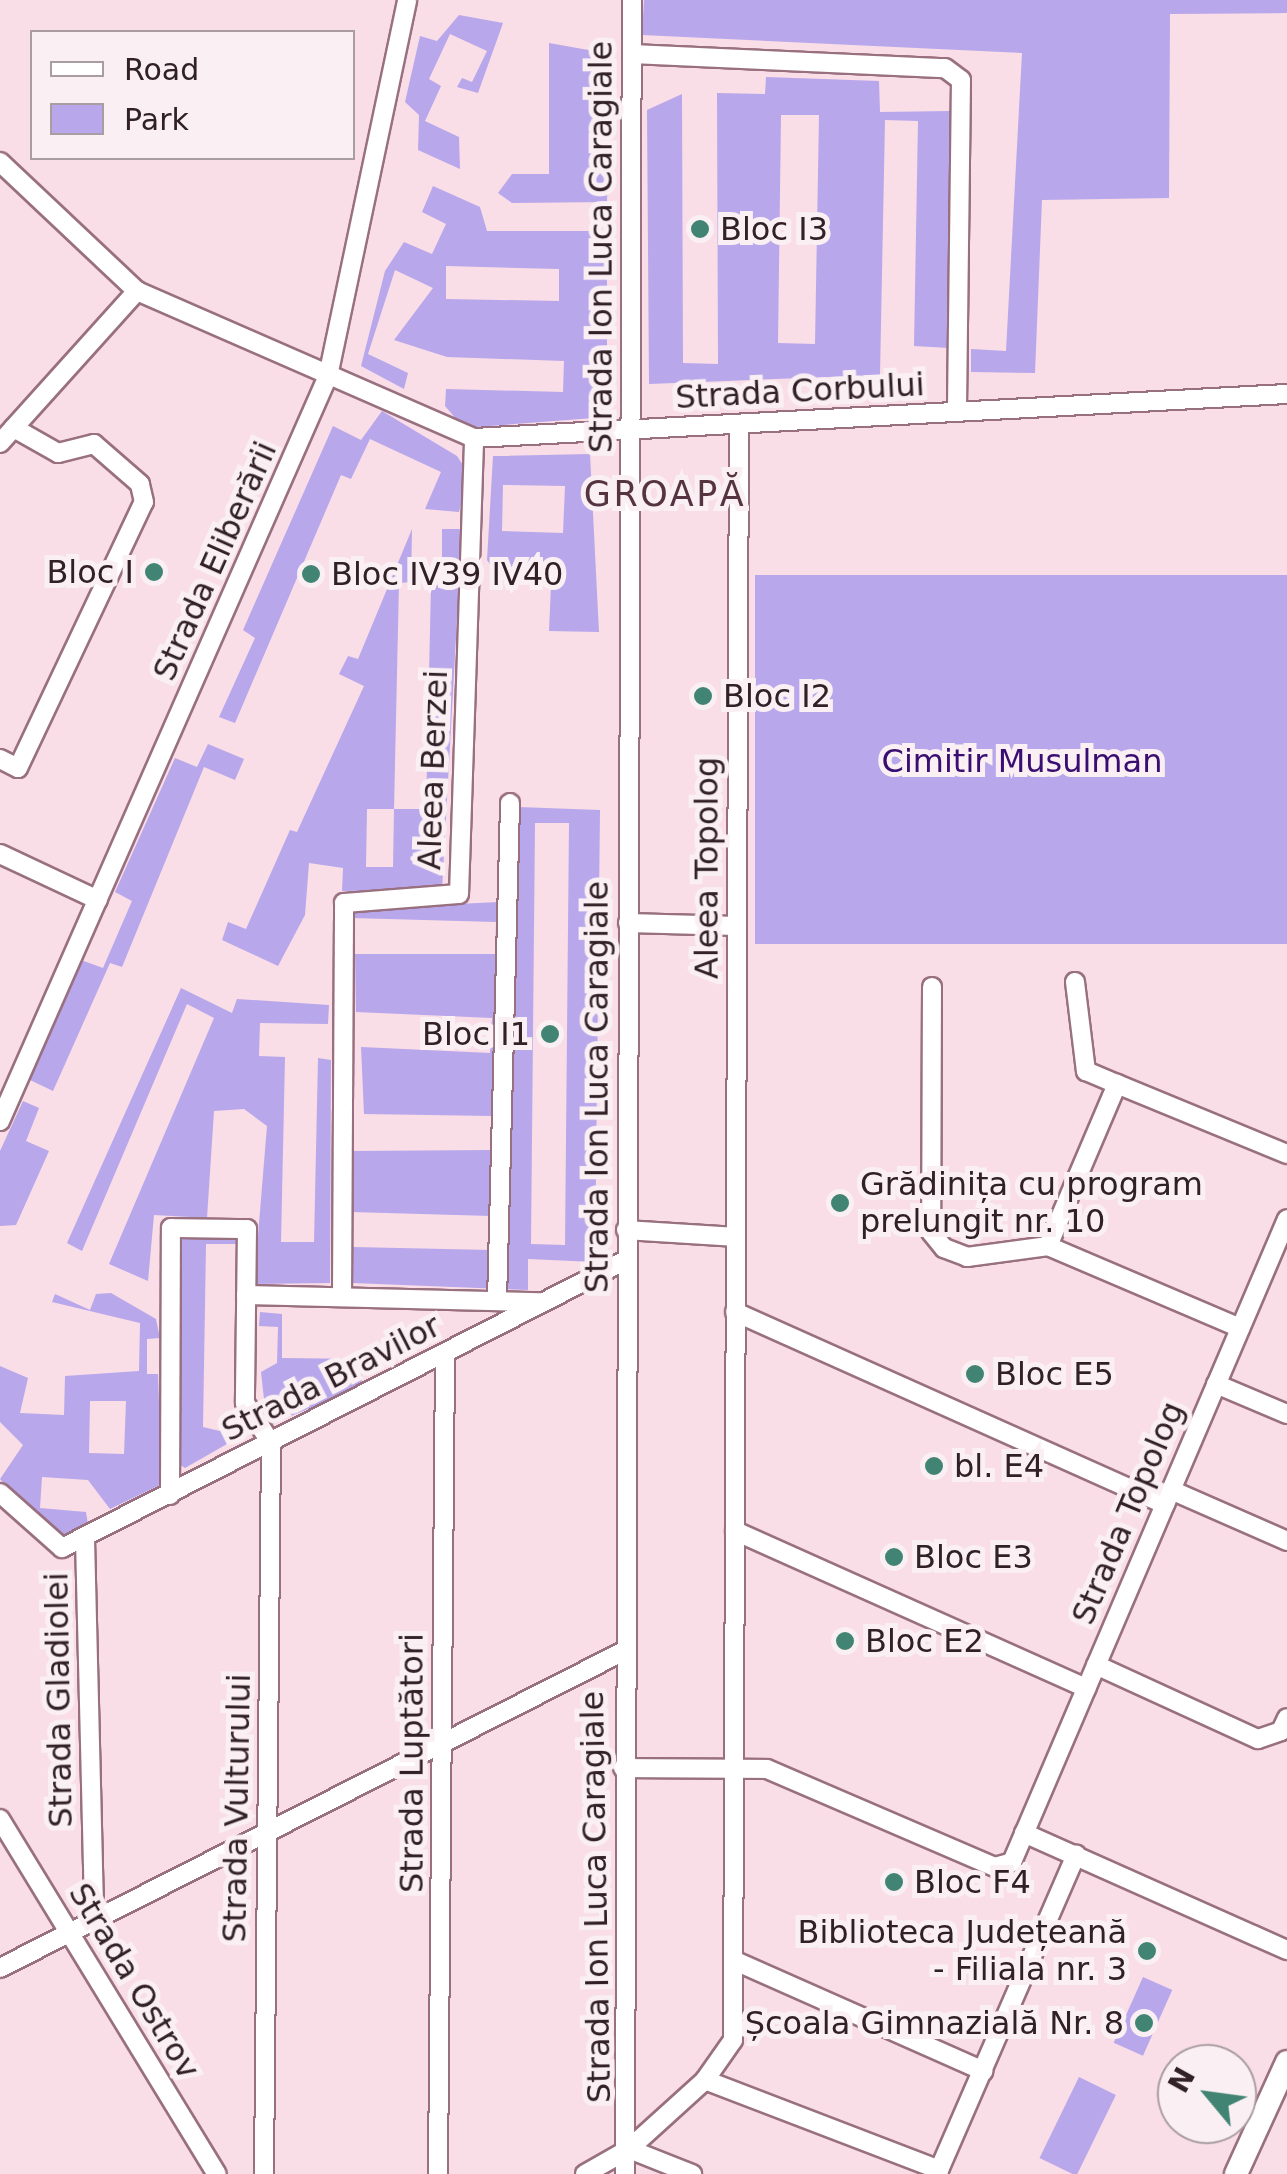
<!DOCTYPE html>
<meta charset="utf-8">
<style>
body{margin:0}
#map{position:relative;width:1287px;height:2174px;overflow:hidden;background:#f9dde7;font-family:"DejaVu Sans",sans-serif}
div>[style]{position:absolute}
.green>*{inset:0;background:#b8a7eb;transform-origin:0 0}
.roads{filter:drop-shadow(2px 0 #99707f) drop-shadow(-2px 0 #99707f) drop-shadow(0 2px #99707f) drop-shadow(0 -2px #99707f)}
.minor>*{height:18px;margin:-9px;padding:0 9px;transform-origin:9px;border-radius:9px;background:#fff}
.major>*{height:22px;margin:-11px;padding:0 11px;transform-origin:11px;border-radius:11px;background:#fff}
.dots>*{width:28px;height:28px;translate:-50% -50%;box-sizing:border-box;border:5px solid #faf0f3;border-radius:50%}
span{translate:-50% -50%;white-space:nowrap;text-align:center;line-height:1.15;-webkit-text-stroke:10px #faf0f3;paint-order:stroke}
.poi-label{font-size:32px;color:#312026}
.left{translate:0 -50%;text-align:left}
.right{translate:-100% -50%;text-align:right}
.street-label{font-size:32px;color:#312026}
.park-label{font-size:32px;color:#390d71}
.neighbourhood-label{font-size:35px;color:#563340;letter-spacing:2.5px}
.legend{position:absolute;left:30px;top:30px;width:325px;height:130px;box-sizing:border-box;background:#faf0f3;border:2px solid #aa9da1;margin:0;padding:12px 18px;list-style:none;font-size:30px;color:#312026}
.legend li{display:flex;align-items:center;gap:20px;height:50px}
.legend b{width:50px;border:2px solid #aa9da1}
.north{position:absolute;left:1157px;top:2044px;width:100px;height:100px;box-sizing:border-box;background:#faf0f3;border:2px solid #aa9da1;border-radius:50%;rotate:299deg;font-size:28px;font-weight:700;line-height:40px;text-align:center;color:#312026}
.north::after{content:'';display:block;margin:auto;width:35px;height:45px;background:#428473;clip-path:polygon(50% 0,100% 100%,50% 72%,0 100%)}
</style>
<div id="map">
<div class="green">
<i style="clip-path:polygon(644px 0,1287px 0,1287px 13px,1170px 14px,1169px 198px,1042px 200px,1035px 373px,971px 372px,971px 349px,1006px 351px,1022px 53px,642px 35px)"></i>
<i style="clip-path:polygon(459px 15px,503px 23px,478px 93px,457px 87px,462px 78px,472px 82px,487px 51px,450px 34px,429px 79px,441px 86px,425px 121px,459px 137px,460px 169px,418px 150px,419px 115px,405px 102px,420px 36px,437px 41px)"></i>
<i style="clip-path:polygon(549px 43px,611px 54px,607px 202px,512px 203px,498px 193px,512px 174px,549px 174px)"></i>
<i style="clip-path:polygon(evenodd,766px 77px,879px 81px,880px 112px,950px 111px,949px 348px,914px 346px,918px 121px,885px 120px,880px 375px,649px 384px,647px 110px,682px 94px,683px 363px,718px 364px,717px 93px,765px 94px,766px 77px,781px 115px,819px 115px,815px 344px,778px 343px,781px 115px)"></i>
<i style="clip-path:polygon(evenodd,433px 186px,480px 207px,487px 231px,607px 231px,607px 417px,464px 428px,445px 406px,446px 389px,563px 392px,564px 361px,447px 357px,394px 340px,433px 288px,395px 270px,368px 354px,408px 373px,404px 389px,361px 366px,385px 271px,404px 242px,432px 254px,446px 224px,422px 212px,433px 186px,446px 266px,559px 269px,559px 301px,446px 299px,446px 266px)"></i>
<i style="clip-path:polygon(382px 411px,457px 456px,468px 473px,459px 512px,425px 509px,441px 472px,370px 439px,351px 479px,341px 475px,235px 723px,219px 717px,255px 638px,243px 630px,333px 426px,361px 440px)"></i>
<i style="clip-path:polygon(evenodd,590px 454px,599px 632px,549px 631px,551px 585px,502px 582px,487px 560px,493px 456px,590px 454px,503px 485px,565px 486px,563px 533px,502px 531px,503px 485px)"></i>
<i style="clip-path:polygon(evenodd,412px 529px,411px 582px,399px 583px,394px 809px,426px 809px,431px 585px,442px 585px,442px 529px,462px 529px,442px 890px,342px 891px,343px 868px,309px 863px,305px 915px,278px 966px,222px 940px,228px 922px,246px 929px,290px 830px,297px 832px,364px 686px,339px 674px,348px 656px,358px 659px,412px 529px,367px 809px,394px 809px,393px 867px,366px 867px,367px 809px)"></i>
<i style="left:755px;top:575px;width:532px;height:369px"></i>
<i style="clip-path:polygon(208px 744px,244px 759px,235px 780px,204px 767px,122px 967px,110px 963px,53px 1091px,28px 1079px,81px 960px,103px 968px,132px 901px,115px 892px,175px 758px,197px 767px)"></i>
<i style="clip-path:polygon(evenodd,518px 807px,600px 810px,595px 1262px,528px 1259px,528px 1290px,353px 1283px,353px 1247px,491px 1250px,491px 1216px,352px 1212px,352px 1151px,491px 1150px,492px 1116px,364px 1114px,361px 1047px,490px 1053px,492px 1018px,356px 1012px,355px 954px,495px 954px,496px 922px,352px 918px,352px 909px,499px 902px,518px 807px,535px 823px,569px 823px,565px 1245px,531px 1244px,535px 823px)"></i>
<i style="clip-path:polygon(181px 988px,232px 1013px,237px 999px,329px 1005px,328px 1024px,260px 1023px,259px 1056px,285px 1057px,281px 1242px,314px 1242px,318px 1058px,331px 1060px,330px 1283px,254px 1284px,267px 1126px,244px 1109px,214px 1111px,207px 1218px,154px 1215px,148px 1281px,109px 1264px,214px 1018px,187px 1004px,82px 1251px,67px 1243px)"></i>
<i style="clip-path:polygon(23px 1101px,39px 1108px,26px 1141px,49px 1151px,16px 1225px,0 1226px,0 1151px)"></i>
<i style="clip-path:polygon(237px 1233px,237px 1244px,206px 1244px,203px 1427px,241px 1436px,185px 1468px,175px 1461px,179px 1235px)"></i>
<i style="clip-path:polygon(evenodd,111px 1293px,156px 1319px,160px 1338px,147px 1339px,147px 1374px,158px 1374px,162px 1484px,110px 1509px,88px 1480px,42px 1477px,40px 1508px,86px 1512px,89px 1530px,52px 1536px,0 1479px,23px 1445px,0 1422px,0 1366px,28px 1378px,20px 1413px,64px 1415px,65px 1376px,139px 1371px,140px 1323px,52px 1302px,55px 1294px,90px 1310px,96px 1294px,111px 1293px,90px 1401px,126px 1401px,124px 1454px,89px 1453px,90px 1401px)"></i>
<i style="clip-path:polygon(260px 1312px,282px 1314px,282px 1358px,364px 1359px,361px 1387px,267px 1426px,261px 1372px,277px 1363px,278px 1327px,259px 1326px)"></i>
<i style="left:1143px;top:1977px;width:32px;height:72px;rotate:24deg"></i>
<i style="left:1079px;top:2077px;width:41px;height:90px;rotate:26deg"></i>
</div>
<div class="roads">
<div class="minor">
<i style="left:632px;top:54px;width:313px;rotate:2.6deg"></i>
<i style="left:945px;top:68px;width:20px;rotate:37deg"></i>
<i style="left:961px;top:80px;width:332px;rotate:90.7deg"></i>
<i style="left:0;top:162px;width:188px;rotate:43.3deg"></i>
<i style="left:137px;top:291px;width:368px;rotate:23.6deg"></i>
<i style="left:474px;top:438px;width:814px;rotate:-3.1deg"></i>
<i style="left:0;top:443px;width:205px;rotate:-48deg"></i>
<i style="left:0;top:759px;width:20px;rotate:27deg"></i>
<i style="left:18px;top:768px;width:294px;rotate:-64.7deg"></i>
<i style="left:144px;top:502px;width:18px;rotate:-103deg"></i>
<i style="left:140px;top:484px;width:61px;rotate:-139deg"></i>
<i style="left:94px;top:444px;width:37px;rotate:166deg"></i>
<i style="left:58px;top:453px;width:51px;rotate:-150.4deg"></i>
<i style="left:0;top:854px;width:108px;rotate:25.1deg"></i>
<i style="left:628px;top:923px;width:109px;rotate:1.6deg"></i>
<i style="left:1075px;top:982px;width:90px;rotate:83deg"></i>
<i style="left:1086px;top:1071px;width:34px;rotate:23deg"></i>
<i style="left:932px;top:987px;width:245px;rotate:90.2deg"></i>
<i style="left:931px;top:1232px;width:21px;rotate:51deg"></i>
<i style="left:944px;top:1248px;width:25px;rotate:21deg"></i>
<i style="left:967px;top:1257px;width:82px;rotate:-7.7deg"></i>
<i style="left:1048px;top:1246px;width:209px;rotate:23.1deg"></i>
<i style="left:0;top:1121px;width:814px;rotate:-66.24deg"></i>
<i style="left:328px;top:376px;width:384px;rotate:-78.1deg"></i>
<i style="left:626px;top:1230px;width:110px;rotate:3.6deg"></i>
<i style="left:1048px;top:1246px;width:176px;rotate:-66.9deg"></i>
<i style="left:1117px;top:1084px;width:184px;rotate:22.4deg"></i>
<i style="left:246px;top:1295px;width:295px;rotate:1.4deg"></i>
<i style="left:342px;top:1297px;width:394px;rotate:-89.7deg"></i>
<i style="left:344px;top:903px;width:115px;rotate:-4.5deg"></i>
<i style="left:459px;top:894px;width:456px;rotate:-88.1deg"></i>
<i style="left:497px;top:1301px;width:498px;rotate:-88.5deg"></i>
<i style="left:735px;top:1312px;width:471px;rotate:24.1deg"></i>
<i style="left:1216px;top:1384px;width:77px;rotate:22.9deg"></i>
<i style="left:1171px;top:1490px;width:127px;rotate:23.7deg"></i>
<i style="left:0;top:1493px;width:83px;rotate:41.6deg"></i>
<i style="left:62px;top:1548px;width:633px;rotate:-27.05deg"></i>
<i style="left:170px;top:1495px;width:267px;rotate:-89.8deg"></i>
<i style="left:171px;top:1228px;width:76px;rotate:0.8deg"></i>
<i style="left:247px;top:1229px;width:174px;rotate:90.7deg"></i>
<i style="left:245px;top:1403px;width:48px;rotate:57deg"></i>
<i style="left:271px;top:1443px;width:731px;rotate:90.55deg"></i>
<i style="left:735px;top:1531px;width:385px;rotate:24.1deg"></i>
<i style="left:85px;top:1539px;width:381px;rotate:88.6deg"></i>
<i style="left:1096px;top:1665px;width:178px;rotate:24.6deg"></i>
<i style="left:1258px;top:1739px;width:24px;rotate:-19deg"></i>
<i style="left:1281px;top:1731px;width:14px;rotate:-65deg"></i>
<i style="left:623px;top:1768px;width:144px;rotate:0.4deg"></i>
<i style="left:767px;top:1769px;width:248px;rotate:23.3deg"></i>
<i style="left:995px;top:1867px;width:18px;rotate:-16deg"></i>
<i style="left:1012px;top:1862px;width:699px;rotate:-66.84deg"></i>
<i style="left:0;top:1819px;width:416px;rotate:58.6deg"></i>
<i style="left:1024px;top:1833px;width:288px;rotate:24deg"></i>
<i style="left:733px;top:1960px;width:274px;rotate:23.9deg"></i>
<i style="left:0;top:1968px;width:700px;rotate:-26.93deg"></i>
<i style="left:705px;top:2080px;width:251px;rotate:21deg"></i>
<i style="left:939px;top:2170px;width:344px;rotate:-66.5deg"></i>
<i style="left:629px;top:2149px;width:103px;rotate:-42.2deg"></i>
<i style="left:705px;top:2080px;width:49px;rotate:-55deg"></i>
<i style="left:733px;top:2040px;width:1616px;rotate:-89.79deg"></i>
<i style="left:438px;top:2174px;width:821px;rotate:-89.51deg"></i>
<i style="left:585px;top:2174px;width:51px;rotate:-29.6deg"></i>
<i style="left:629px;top:2149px;width:68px;rotate:21.6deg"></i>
<i style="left:625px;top:2174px;width:2174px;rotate:-89.82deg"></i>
</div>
<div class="major">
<i style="left:1236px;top:2174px;width:123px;rotate:-65.5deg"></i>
</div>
</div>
<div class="dots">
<i style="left:700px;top:229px;background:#428473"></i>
<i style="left:154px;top:572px;background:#428473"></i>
<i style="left:311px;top:574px;background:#428473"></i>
<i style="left:703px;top:696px;background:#428473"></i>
<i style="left:550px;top:1034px;background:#428473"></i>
<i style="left:840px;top:1203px;background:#428473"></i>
<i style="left:975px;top:1374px;background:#428473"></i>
<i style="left:934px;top:1466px;background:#428473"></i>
<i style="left:894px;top:1557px;background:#428473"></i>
<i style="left:845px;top:1641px;background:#428473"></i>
<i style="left:894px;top:1882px;background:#428473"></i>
<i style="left:1147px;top:1951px;background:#428473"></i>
<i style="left:1144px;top:2023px;background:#428473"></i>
</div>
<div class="poi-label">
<span class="left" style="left:720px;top:229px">Bloc I3</span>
<span class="right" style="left:134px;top:572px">Bloc I</span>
<span class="left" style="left:331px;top:574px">Bloc IV39 IV40</span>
<span class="left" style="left:723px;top:696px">Bloc I2</span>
<span class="right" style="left:530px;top:1034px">Bloc I1</span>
<span class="left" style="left:860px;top:1203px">Grădinița cu program<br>prelungit nr. 10</span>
<span class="left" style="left:995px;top:1374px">Bloc E5</span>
<span class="left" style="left:954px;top:1466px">bl. E4</span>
<span class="left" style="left:914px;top:1557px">Bloc E3</span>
<span class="left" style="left:865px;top:1641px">Bloc E2</span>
<span class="left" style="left:914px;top:1882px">Bloc F4</span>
<span class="right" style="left:1127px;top:1951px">Biblioteca Județeană<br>- Filiala nr. 3</span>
<span class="right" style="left:1124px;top:2023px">Școala Gimnazială Nr. 8</span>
</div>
<div class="street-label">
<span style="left:601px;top:247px;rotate:-90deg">Strada Ion Luca Caragiale</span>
<span style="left:800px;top:391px;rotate:-3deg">Strada Corbului</span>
<span style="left:215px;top:561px;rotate:-66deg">Strada Eliberării</span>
<span style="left:433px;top:770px;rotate:-88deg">Aleea Berzei</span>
<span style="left:707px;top:868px;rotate:-90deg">Aleea Topolog</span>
<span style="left:597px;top:1087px;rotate:-90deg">Strada Ion Luca Caragiale</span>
<span style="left:331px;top:1378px;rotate:-27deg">Strada Bravilor</span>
<span style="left:1128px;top:1513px;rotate:-67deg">Strada Topolog</span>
<span style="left:59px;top:1700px;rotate:-91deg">Strada Gladiolei</span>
<span style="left:412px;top:1763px;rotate:-90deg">Strada Luptători</span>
<span style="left:237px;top:1808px;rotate:-89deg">Strada Vulturului</span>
<span style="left:596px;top:1897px;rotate:-91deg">Strada Ion Luca Caragiale</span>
<span style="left:134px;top:1981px;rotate:59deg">Strada Ostrov</span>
</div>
<div class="park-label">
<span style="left:1022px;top:761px">Cimitir Musulman</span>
</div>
<div class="neighbourhood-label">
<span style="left:665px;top:494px">GROAPĂ</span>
</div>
<ul class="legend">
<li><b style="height:12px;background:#fff"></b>Road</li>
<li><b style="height:28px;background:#b8a7eb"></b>Park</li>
</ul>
<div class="north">N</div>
</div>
